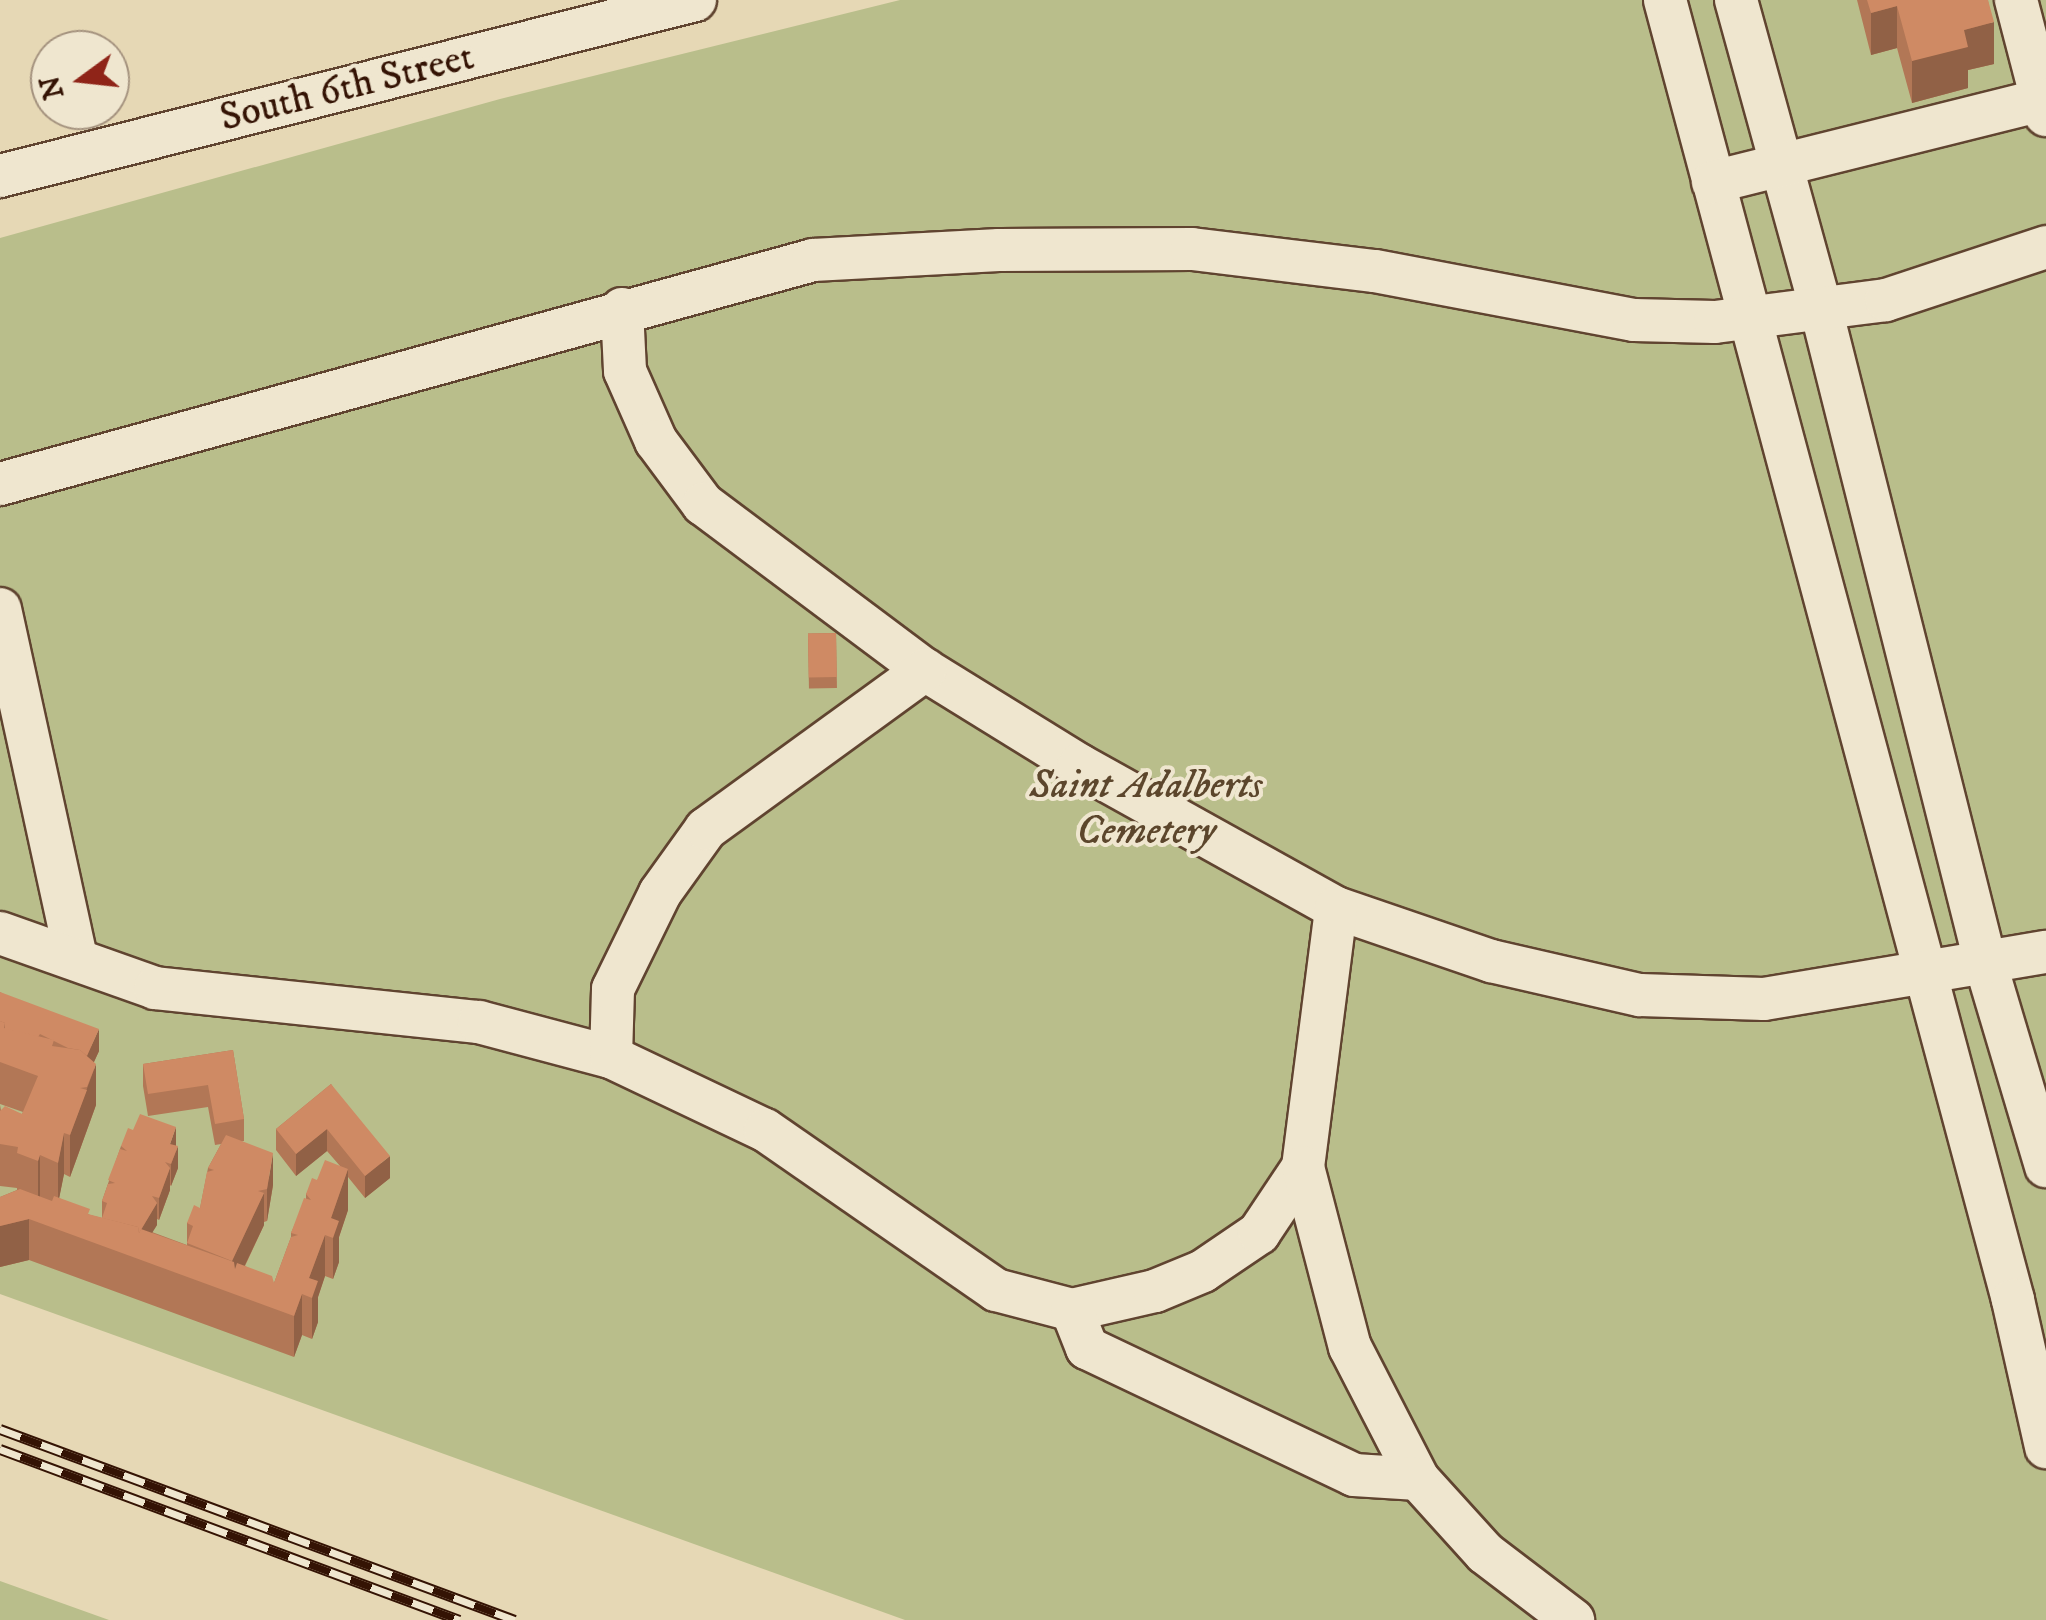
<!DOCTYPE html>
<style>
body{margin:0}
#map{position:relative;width:2046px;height:1620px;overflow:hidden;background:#e6d8b5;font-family:"IM FELL DW Pica",serif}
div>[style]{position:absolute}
.green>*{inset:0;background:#b9be8b}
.roads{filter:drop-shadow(2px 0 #604430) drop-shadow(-2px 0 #604430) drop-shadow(0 2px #604430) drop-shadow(0 -2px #604430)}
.minor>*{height:42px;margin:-21px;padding:0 21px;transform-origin:21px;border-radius:21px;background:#efe6cf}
.rail>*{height:11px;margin-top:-5.5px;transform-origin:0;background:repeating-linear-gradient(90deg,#efe6cf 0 22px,#341304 0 44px);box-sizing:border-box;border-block:2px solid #341304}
.wall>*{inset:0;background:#b27756;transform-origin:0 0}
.shaded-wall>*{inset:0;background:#916146}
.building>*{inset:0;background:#cf8a64;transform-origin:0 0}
span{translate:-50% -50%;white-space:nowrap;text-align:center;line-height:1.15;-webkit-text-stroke:8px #efe6cf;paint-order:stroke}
.street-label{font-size:40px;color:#341304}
.park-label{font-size:40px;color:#5c462c;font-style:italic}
.north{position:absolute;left:30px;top:30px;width:100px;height:100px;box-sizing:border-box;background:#efe6cf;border:2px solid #a4927e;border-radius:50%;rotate:255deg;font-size:28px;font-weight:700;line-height:40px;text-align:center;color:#341304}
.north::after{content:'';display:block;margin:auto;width:35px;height:45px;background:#8f2418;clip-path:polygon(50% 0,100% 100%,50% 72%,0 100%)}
</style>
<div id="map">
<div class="green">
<i style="clip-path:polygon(900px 0,2046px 0,2046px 1620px,905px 1620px,0 1294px,0 238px,500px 99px)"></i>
<i style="clip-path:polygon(0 1581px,109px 1620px,0 1620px)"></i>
</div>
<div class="roads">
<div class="minor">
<i style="left:1665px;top:0;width:1346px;rotate:75.01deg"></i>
<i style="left:2013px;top:1300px;width:151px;rotate:77.3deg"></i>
<i style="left:1736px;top:0;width:320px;rotate:74.6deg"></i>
<i style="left:1821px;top:309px;width:676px;rotate:75.88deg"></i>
<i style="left:1986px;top:965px;width:210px;rotate:73.4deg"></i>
<i style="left:2016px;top:0;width:119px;rotate:75.4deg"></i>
<i style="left:0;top:176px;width:717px;rotate:-14.21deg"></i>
<i style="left:1713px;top:182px;width:339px;rotate:-14deg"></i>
<i style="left:622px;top:309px;width:62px;rotate:87.2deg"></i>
<i style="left:625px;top:371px;width:77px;rotate:66.1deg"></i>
<i style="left:656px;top:441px;width:79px;rotate:53.3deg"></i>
<i style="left:703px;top:504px;width:277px;rotate:36.8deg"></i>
<i style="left:925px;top:670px;width:181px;rotate:31.7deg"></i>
<i style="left:1079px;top:765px;width:294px;rotate:29.1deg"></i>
<i style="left:1336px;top:908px;width:164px;rotate:18.9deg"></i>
<i style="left:1491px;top:961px;width:153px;rotate:12.9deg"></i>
<i style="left:1640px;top:995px;width:124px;rotate:1.8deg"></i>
<i style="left:1764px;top:999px;width:286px;rotate:-9.5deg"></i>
<i style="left:0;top:484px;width:843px;rotate:-15.4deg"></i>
<i style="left:813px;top:260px;width:186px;rotate:-3.1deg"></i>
<i style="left:999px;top:250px;width:193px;rotate:-0.3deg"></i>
<i style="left:1192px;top:249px;width:184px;rotate:6.9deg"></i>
<i style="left:1375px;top:271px;width:264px;rotate:10.7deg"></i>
<i style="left:1634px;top:320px;width:81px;rotate:1.4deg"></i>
<i style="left:1715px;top:322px;width:172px;rotate:-7.3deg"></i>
<i style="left:1886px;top:300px;width:169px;rotate:-18.3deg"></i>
<i style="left:0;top:609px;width:357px;rotate:77.7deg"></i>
<i style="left:0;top:933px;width:164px;rotate:19.5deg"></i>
<i style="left:155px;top:988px;width:326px;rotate:6deg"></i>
<i style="left:479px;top:1022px;width:137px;rotate:14.9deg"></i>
<i style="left:611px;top:1057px;width:170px;rotate:25.4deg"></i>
<i style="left:765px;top:1130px;width:281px;rotate:34.7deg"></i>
<i style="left:996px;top:1290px;width:79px;rotate:14.7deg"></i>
<i style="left:1072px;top:1310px;width:85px;rotate:-12.9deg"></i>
<i style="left:1155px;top:1291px;width:52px;rotate:-22.6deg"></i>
<i style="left:1203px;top:1271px;width:68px;rotate:-34.2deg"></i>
<i style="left:1259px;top:1233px;width:79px;rotate:-56.3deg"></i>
<i style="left:1303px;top:1167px;width:261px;rotate:-82.7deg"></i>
<i style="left:611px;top:1057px;width:68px;rotate:-88.3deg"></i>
<i style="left:613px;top:989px;width:107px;rotate:-63.9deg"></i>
<i style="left:660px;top:893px;width:79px;rotate:-54.3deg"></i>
<i style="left:706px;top:829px;width:271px;rotate:-36deg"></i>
<i style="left:1303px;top:1167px;width:186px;rotate:75.4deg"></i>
<i style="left:1350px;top:1347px;width:148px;rotate:62.7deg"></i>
<i style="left:1418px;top:1479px;width:100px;rotate:47.8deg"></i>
<i style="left:1485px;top:1553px;width:111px;rotate:37.3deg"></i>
<i style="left:1072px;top:1310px;width:41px;rotate:68.5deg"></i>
<i style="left:1087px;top:1348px;width:296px;rotate:25.4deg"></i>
<i style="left:1354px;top:1475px;width:64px;rotate:3.6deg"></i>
</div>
</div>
<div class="rail">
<i style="left:0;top:1429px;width:549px;rotate:20.35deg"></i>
<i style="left:0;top:1449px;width:490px;rotate:20.4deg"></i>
</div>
<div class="wall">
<i style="clip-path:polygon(1857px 0,1988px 0,1994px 64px,1968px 70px,1968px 88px,1912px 103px,1897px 48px,1871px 55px)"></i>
<i style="left:836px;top:633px;width:55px;height:28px;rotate:89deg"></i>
<i style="clip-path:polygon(0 992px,99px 1051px,94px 1062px,96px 1105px,70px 1177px,64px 1174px,59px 1198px,90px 1215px,102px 1218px,102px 1201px,121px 1146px,176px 1146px,178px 1168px,171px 1186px,170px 1185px,170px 1190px,159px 1220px,157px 1219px,157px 1225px,152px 1232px,187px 1245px,187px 1223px,200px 1208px,208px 1168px,221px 1144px,215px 1145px,208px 1107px,148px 1116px,143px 1086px,143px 1064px,233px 1050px,244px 1119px,244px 1141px,242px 1141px,273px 1185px,267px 1221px,264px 1222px,264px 1225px,245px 1266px,274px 1283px,291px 1237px,291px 1233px,306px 1199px,306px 1194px,317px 1180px,340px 1166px,327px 1151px,296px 1176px,276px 1150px,276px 1129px,331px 1084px,390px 1178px,365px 1198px,348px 1177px,348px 1210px,339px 1237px,339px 1262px,333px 1279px,325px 1276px,318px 1297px,318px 1322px,312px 1339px,302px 1335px,294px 1357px,29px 1260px,0 1267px,0 1197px,17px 1190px,17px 1188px,0 1186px,0 1105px,1px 1110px,22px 1114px,23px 1112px,0 1104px)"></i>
</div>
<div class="shaded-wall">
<i style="clip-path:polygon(1897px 6px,1897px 48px,1871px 55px,1871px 13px)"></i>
<i style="clip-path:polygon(1994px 22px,1994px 64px,1968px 70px,1968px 88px,1912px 103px,1912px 61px,1964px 30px)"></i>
<i style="clip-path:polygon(99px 1029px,99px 1051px,86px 1079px,86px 1057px)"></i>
<i style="clip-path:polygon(96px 1064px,96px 1105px,70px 1177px,70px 1135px)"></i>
<i style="clip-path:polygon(176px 1127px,176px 1149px,170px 1165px,170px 1144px)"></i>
<i style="clip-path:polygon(327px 1129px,327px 1151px,296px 1176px,296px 1154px)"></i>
<i style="clip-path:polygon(64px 1133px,64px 1174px,58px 1204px,58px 1163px)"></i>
<i style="clip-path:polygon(178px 1146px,178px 1168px,171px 1186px,171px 1164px)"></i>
<i style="clip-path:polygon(273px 1153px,273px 1185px,267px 1221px,267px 1189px)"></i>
<i style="clip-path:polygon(40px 1155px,40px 1197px,38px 1203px,38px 1161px)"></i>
<i style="clip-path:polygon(390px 1156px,390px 1178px,365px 1198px,365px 1176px)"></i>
<i style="clip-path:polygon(170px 1168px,170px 1190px,159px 1220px,159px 1198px)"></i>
<i style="clip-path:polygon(348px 1169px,348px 1210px,339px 1237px,339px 1262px,333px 1279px,333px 1238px,331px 1218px)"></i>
<i style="clip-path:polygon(264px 1193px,264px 1225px,232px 1292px,232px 1261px)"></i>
<i style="clip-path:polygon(157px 1203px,157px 1225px,138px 1256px,138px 1235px)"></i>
<i style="clip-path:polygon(29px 1219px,29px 1260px,0 1267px,0 1226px)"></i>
<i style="clip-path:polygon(325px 1235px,325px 1276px,318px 1297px,318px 1322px,312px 1339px,312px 1298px,309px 1278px)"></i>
<i style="clip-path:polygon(302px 1294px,302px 1335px,294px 1357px,294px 1316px)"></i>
</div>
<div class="building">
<i style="clip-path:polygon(1867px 0,1988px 0,1994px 22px,1964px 30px,1968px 47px,1912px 61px,1897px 6px,1871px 13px)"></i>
<i style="left:836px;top:633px;width:44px;height:28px;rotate:89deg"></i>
<i style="clip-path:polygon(0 992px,99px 1029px,87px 1056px,80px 1050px,68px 1048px,40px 1034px,38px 1037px,5px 1029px,5px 1023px,0 1021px)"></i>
<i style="clip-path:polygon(0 1021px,5px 1023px,4px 1028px,54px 1040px,52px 1046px,80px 1050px,96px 1064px,87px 1087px,80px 1088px,87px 1090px,70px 1135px,64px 1133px,58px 1163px,40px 1155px,38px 1161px,17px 1153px,18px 1147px,0 1144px,0 1111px,5px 1106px,22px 1114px,38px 1076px,0 1062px)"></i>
<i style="clip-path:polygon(233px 1050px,244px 1119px,215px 1124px,208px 1085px,148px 1094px,143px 1064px)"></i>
<i style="clip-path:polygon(331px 1084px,390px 1156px,365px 1176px,327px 1129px,296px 1154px,276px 1129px)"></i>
<i style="clip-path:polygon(140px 1114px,176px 1127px,170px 1144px,178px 1146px,171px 1164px,165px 1162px,170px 1168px,159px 1198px,152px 1196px,157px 1203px,139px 1233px,138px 1227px,102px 1218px,107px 1203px,102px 1201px,108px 1184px,115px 1183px,108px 1180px,120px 1149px,127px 1151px,121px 1146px,128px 1128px,133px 1130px)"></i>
<i style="clip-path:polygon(226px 1135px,273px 1153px,267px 1189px,258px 1191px,264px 1193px,232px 1261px,187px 1243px,193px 1226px,187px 1223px,194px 1205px,200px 1208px,207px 1172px,214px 1170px,208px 1168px)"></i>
<i style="clip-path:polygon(325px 1160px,348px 1169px,331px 1218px,339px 1221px,333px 1238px,325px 1235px,309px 1278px,318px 1281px,312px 1298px,302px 1294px,294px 1316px,29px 1219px,0 1226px,0 1197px,20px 1189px,52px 1201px,54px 1196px,90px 1209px,88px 1214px,138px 1227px,139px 1233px,141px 1229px,234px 1262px,235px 1269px,237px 1263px,272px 1276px,274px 1283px,291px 1237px,298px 1235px,291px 1233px,304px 1198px,311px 1200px,306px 1194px,312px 1178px,317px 1180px)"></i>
</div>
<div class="street-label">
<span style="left:347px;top:88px;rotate:-14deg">South 6th Street</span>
</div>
<div class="park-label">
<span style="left:1146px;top:809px">Saint Adalberts<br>Cemetery</span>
</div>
<div class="north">N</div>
</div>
